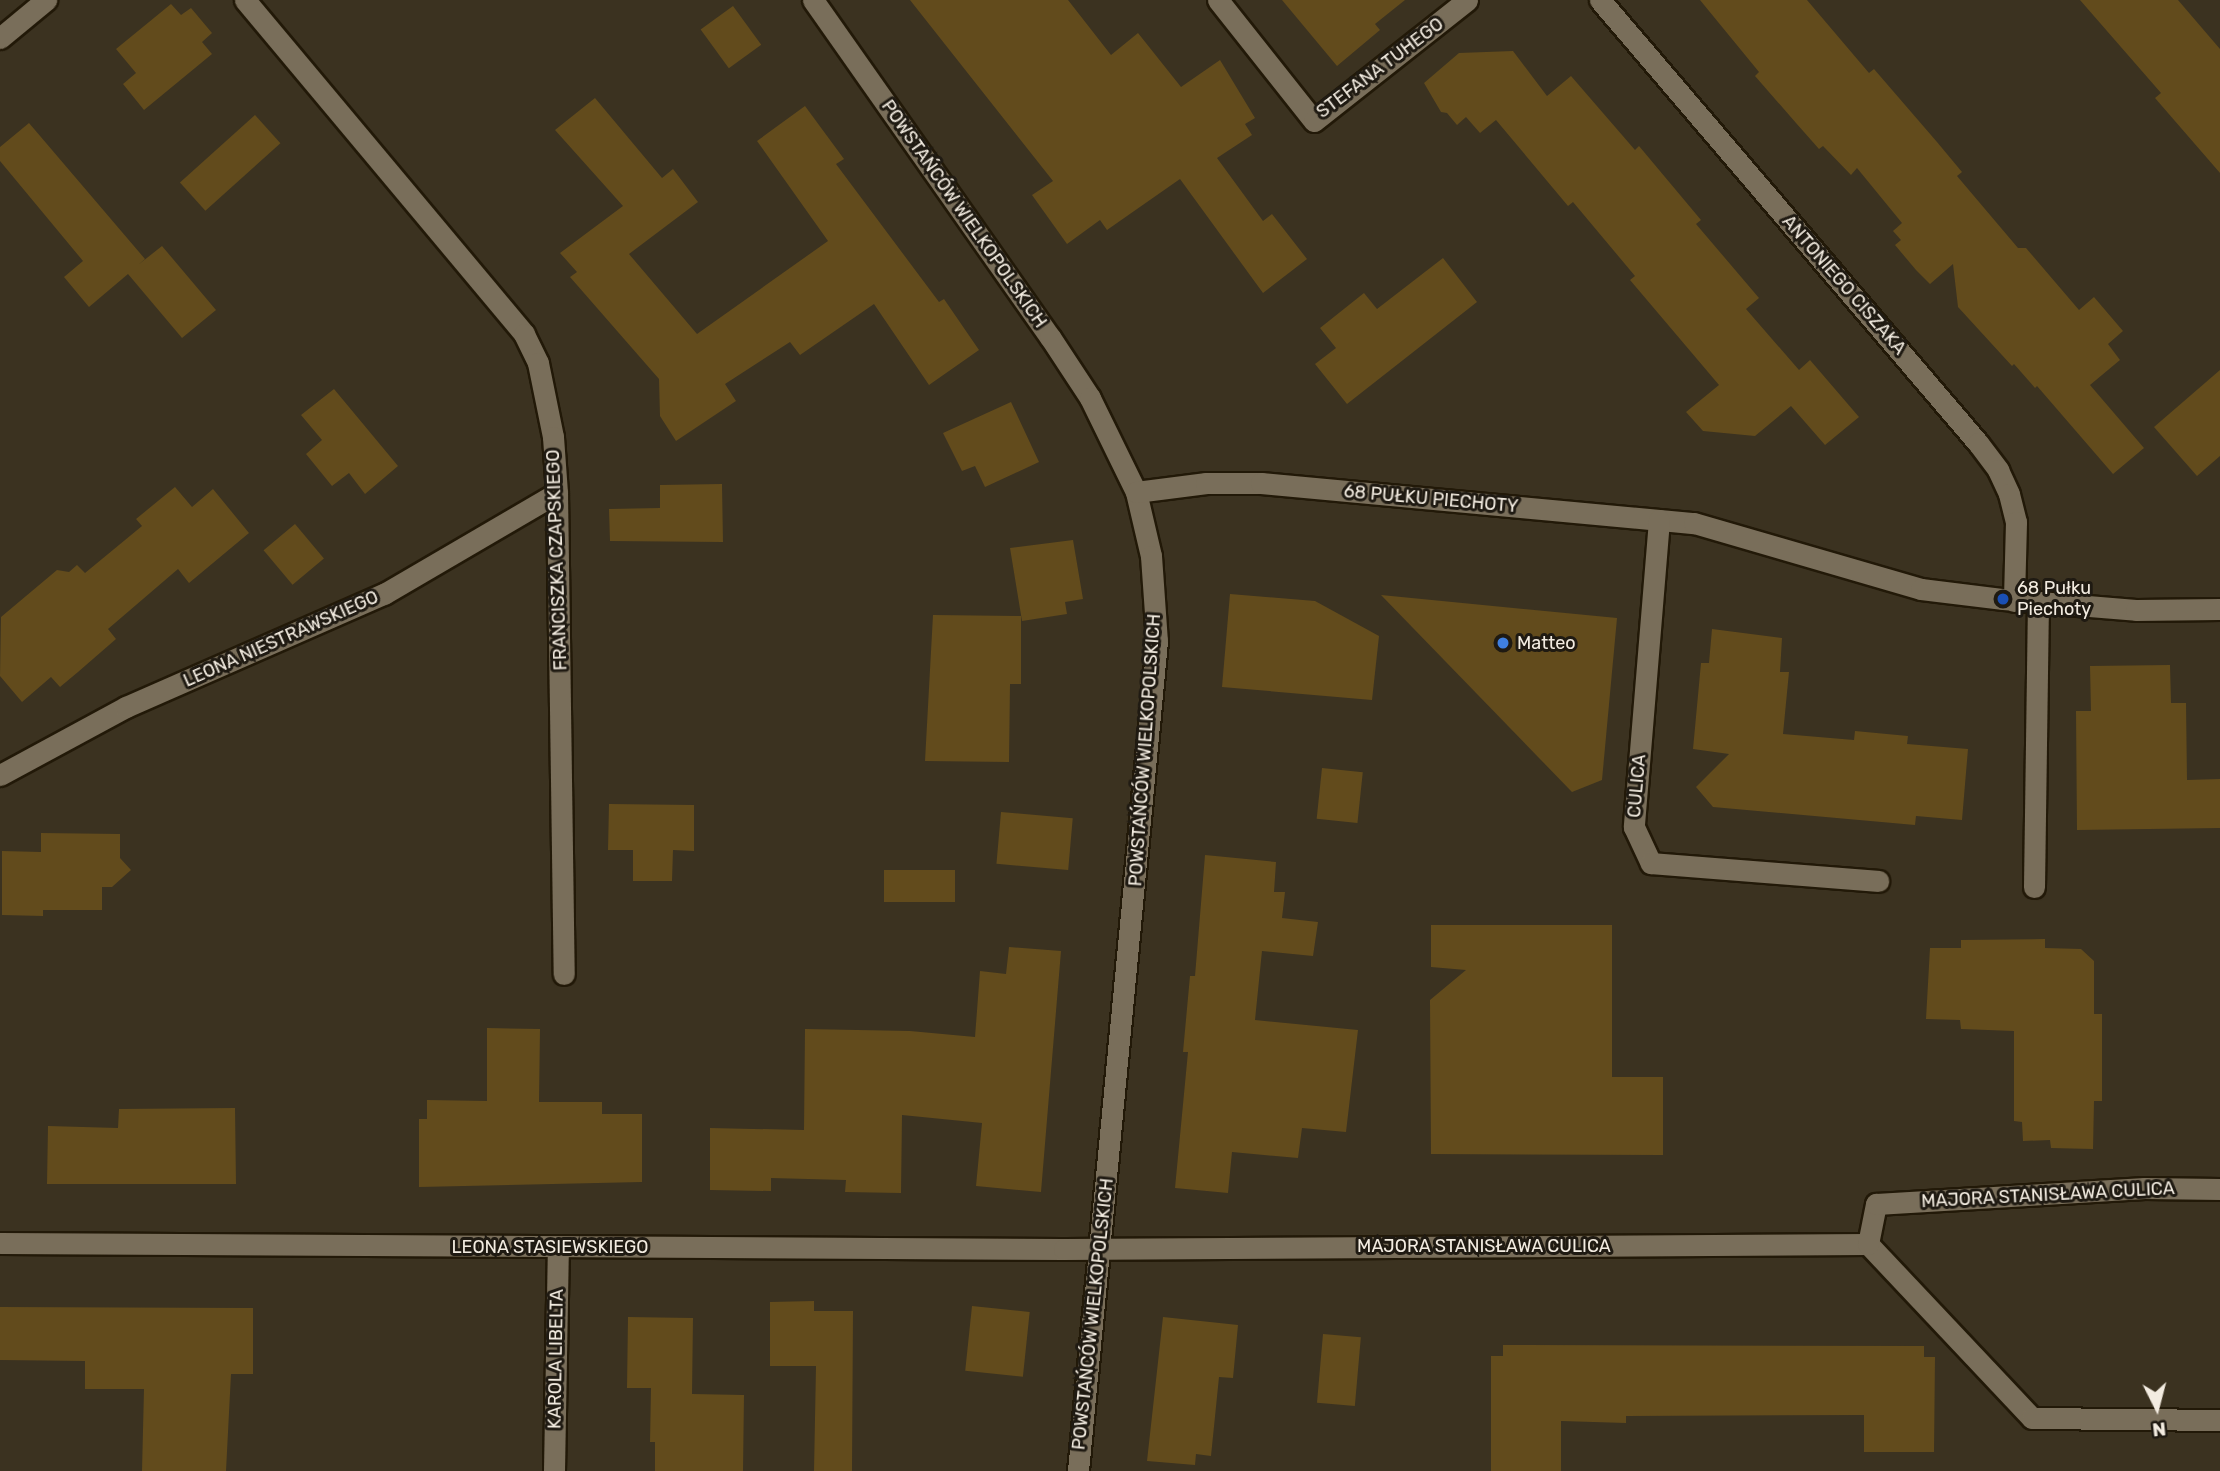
<!DOCTYPE html>
<meta charset="utf-8">
<style>
body{margin:0}
#map{position:relative;width:2220px;height:1471px;overflow:hidden;background:#3b3220;font-family:Rubik,sans-serif}
div>[style]{position:absolute}
.building>*{inset:0;background:#624b1c;transform-origin:0 0}
.roads{filter:drop-shadow(2px 0 #221908) drop-shadow(-2px 0 #221908) drop-shadow(0 2px #221908) drop-shadow(0 -2px #221908)}
.street>*{height:21px;margin:-10.5px;padding:0 10.5px;transform-origin:10.5px;border-radius:10.5px;background:#796e5a}
.dots>*{width:19px;height:19px;translate:-50% -50%;box-sizing:border-box;border:4px solid #1f1a12;border-radius:50%}
span{translate:-50% -50%;white-space:nowrap;text-align:center;line-height:1.15;-webkit-text-stroke:6px #1f1a12;paint-order:stroke}
.street-label{font-size:18px;color:#f3ece1}
.poi-label{font-size:18px;color:#f3ece1}
.left{translate:0 -50%;text-align:left}
.north{position:absolute;left:2122px;top:1373px;width:70px;height:70px;-webkit-text-stroke:5px #1f1a12;paint-order:stroke;rotate:174deg;font-size:19px;font-weight:700;line-height:28px;text-align:center;color:#f3ece1}
.north::after{content:'';display:block;margin:auto;width:24px;height:32px;background:#f3ece1;clip-path:polygon(50% 0,100% 100%,50% 72%,0 100%)}
</style>
<div id="map">
<div class="building">
<i style="clip-path:polygon(910px 0,1068px 0,1111px 55px,1138px 33px,1181px 87px,1220px 60px,1255px 118px,1245px 124px,1252px 135px,1217px 158px,1263px 221px,1272px 214px,1307px 259px,1263px 293px,1180px 179px,1107px 230px,1100px 220px,1067px 244px,1032px 195px,1053px 181px)"></i>
<i style="clip-path:polygon(1282px 0,1405px 0,1375px 24px,1380px 30px,1337px 66px)"></i>
<i style="clip-path:polygon(1700px 0,1807px 0,1869px 73px,1874px 69px,1937px 142px,1962px 172px,1957px 176px,2018px 248px,2026px 248px,2079px 310px,2094px 297px,2123px 331px,2108px 344px,2120px 360px,2090px 385px,2144px 448px,2113px 474px,2037px 386px,2035px 388px,2014px 364px,2012px 366px,1958px 307px,1953px 264px,1930px 284px,1916px 270px,1895px 245px,1901px 240px,1893px 231px,1902px 223px,1857px 168px,1851px 175px,1823px 146px,1819px 149px,1796px 123px,1755px 76px,1759px 72px)"></i>
<i style="clip-path:polygon(2080px 0,2178px 0,2220px 49px,2220px 173px,2155px 98px,2161px 93px)"></i>
<i style="clip-path:polygon(171px 4px,181px 15px,191px 8px,212px 33px,202px 42px,212px 54px,144px 110px,123px 84px,136px 73px,116px 49px)"></i>
<i style="left:733px;top:6px;width:48px;height:40px;rotate:54deg"></i>
<i style="clip-path:polygon(1513px 51px,1547px 96px,1571px 76px,1635px 150px,1639px 146px,1701px 220px,1696px 224px,1759px 298px,1746px 309px,1799px 370px,1810px 360px,1859px 417px,1825px 445px,1791px 406px,1755px 436px,1703px 431px,1686px 412px,1719px 385px,1630px 280px,1635px 276px,1573px 202px,1568px 206px,1496px 120px,1480px 133px,1466px 117px,1457px 125px,1447px 113px,1441px 112px,1424px 83px,1459px 53px)"></i>
<i style="clip-path:polygon(595px 98px,662px 178px,673px 169px,698px 202px,629px 254px,697px 334px,828px 241px,757px 141px,805px 106px,844px 159px,836px 164px,939px 302px,944px 299px,979px 350px,929px 385px,874px 304px,800px 355px,790px 342px,725px 384px,736px 401px,676px 441px,660px 416px,659px 379px,570px 277px,577px 272px,560px 253px,623px 206px,555px 130px)"></i>
<i style="left:255px;top:115px;width:38px;height:101px;rotate:48deg"></i>
<i style="clip-path:polygon(29px 123px,145px 259px,138px 265px,162px 246px,216px 310px,182px 338px,128px 274px,89px 307px,64px 277px,83px 261px,0 161px,0 147px)"></i>
<i style="clip-path:polygon(1443px 258px,1477px 302px,1347px 404px,1315px 364px,1336px 348px,1320px 328px,1364px 293px,1377px 309px)"></i>
<i style="clip-path:polygon(2220px 370px,2220px 456px,2197px 476px,2154px 427px)"></i>
<i style="clip-path:polygon(334px 389px,398px 466px,365px 494px,349px 473px,332px 486px,306px 454px,322px 440px,301px 415px)"></i>
<i style="clip-path:polygon(1011px 402px,1039px 462px,985px 487px,975px 466px,962px 471px,943px 433px)"></i>
<i style="clip-path:polygon(722px 484px,723px 542px,610px 541px,609px 509px,660px 508px,660px 485px)"></i>
<i style="clip-path:polygon(175px 487px,192px 507px,213px 489px,249px 533px,189px 583px,178px 569px,108px 629px,116px 639px,78px 672px,60px 687px,51px 677px,22px 702px,0 676px,1px 617px,57px 570px,69px 572px,77px 565px,85px 573px,142px 526px,136px 519px)"></i>
<i style="left:295px;top:524px;width:45px;height:41px;rotate:50deg"></i>
<i style="clip-path:polygon(1073px 540px,1083px 599px,1065px 602px,1067px 614px,1022px 621px,1010px 548px)"></i>
<i style="clip-path:polygon(1230px 594px,1315px 601px,1379px 636px,1372px 700px,1222px 687px)"></i>
<i style="clip-path:polygon(1381px 595px,1617px 618px,1602px 780px,1572px 792px)"></i>
<i style="clip-path:polygon(933px 615px,1021px 616px,1021px 684px,1010px 684px,1009px 762px,925px 761px)"></i>
<i style="clip-path:polygon(1712px 629px,1782px 638px,1780px 672px,1789px 672px,1783px 734px,1854px 740px,1855px 731px,1908px 736px,1907px 744px,1968px 749px,1962px 820px,1916px 816px,1915px 825px,1713px 807px,1696px 787px,1729px 754px,1693px 749px,1701px 663px,1709px 663px)"></i>
<i style="clip-path:polygon(2170px 665px,2171px 703px,2186px 703px,2187px 780px,2220px 779px,2220px 828px,2077px 830px,2076px 711px,2091px 711px,2090px 666px)"></i>
<i style="left:1322px;top:768px;width:41px;height:51px;rotate:6deg"></i>
<i style="clip-path:polygon(609px 804px,694px 805px,694px 851px,673px 850px,672px 881px,633px 881px,633px 850px,608px 850px)"></i>
<i style="left:1001px;top:812px;width:72px;height:52px;rotate:5deg"></i>
<i style="clip-path:polygon(41px 833px,120px 834px,120px 858px,131px 870px,112px 887px,102px 887px,102px 910px,43px 910px,43px 916px,2px 915px,2px 851px,41px 852px)"></i>
<i style="clip-path:polygon(1205px 855px,1276px 862px,1274px 892px,1285px 892px,1282px 918px,1318px 922px,1313px 956px,1262px 951px,1255px 1020px,1358px 1030px,1346px 1132px,1302px 1128px,1298px 1158px,1232px 1152px,1228px 1193px,1175px 1188px,1188px 1052px,1183px 1052px,1190px 976px,1195px 976px)"></i>
<i style="left:884px;top:870px;width:71px;height:32px"></i>
<i style="clip-path:polygon(1431px 925px,1612px 925px,1612px 1077px,1663px 1077px,1663px 1155px,1431px 1154px,1430px 1000px,1466px 970px,1431px 967px)"></i>
<i style="clip-path:polygon(2045px 939px,2045px 948px,2081px 949px,2094px 961px,2094px 1014px,2102px 1014px,2102px 1101px,2094px 1101px,2093px 1149px,2051px 1148px,2050px 1140px,2023px 1141px,2022px 1122px,2014px 1121px,2014px 1031px,1961px 1029px,1960px 1020px,1926px 1019px,1930px 948px,1961px 948px,1961px 940px)"></i>
<i style="clip-path:polygon(1009px 947px,1061px 951px,1041px 1192px,976px 1186px,982px 1123px,902px 1115px,901px 1193px,845px 1192px,846px 1180px,771px 1178px,771px 1191px,710px 1190px,710px 1128px,804px 1130px,805px 1029px,910px 1031px,975px 1037px,980px 971px,1006px 974px)"></i>
<i style="clip-path:polygon(487px 1028px,540px 1029px,539px 1102px,602px 1102px,602px 1114px,642px 1114px,642px 1182px,419px 1187px,419px 1119px,427px 1119px,427px 1100px,487px 1101px)"></i>
<i style="clip-path:polygon(235px 1108px,236px 1184px,47px 1184px,48px 1126px,118px 1128px,119px 1109px)"></i>
<i style="clip-path:polygon(814px 1301px,814px 1311px,853px 1311px,852px 1471px,814px 1471px,816px 1366px,770px 1366px,770px 1302px)"></i>
<i style="left:972px;top:1306px;width:58px;height:65px;rotate:6deg"></i>
<i style="clip-path:polygon(0 1307px,253px 1308px,253px 1374px,231px 1374px,226px 1471px,142px 1471px,144px 1389px,85px 1389px,85px 1361px,0 1360px)"></i>
<i style="clip-path:polygon(628px 1317px,693px 1318px,692px 1394px,744px 1395px,743px 1471px,655px 1471px,655px 1442px,650px 1442px,651px 1388px,627px 1388px)"></i>
<i style="clip-path:polygon(1163px 1317px,1238px 1325px,1233px 1378px,1219px 1377px,1211px 1456px,1196px 1454px,1195px 1465px,1147px 1461px)"></i>
<i style="left:1323px;top:1334px;width:38px;height:69px;rotate:5deg"></i>
<i style="clip-path:polygon(1503px 1345px,1924px 1346px,1924px 1357px,1935px 1357px,1934px 1452px,1864px 1452px,1864px 1415px,1626px 1416px,1626px 1423px,1561px 1421px,1561px 1471px,1491px 1471px,1491px 1356px,1503px 1356px)"></i>
</div>
<div class="roads">
<div class="street">
<i style="left:245px;top:0;width:435px;rotate:50.1deg"></i>
<i style="left:524px;top:334px;width:32px;rotate:64deg"></i>
<i style="left:538px;top:363px;width:76px;rotate:78.5deg"></i>
<i style="left:553px;top:437px;width:56px;rotate:85.9deg"></i>
<i style="left:557px;top:493px;width:481px;rotate:89.2deg"></i>
<i style="left:813px;top:0;width:412px;rotate:54.9deg"></i>
<i style="left:1050px;top:337px;width:73px;rotate:56.7deg"></i>
<i style="left:1090px;top:398px;width:105px;rotate:63.9deg"></i>
<i style="left:1136px;top:492px;width:66px;rotate:76.8deg"></i>
<i style="left:1151px;top:556px;width:85px;rotate:86deg"></i>
<i style="left:1157px;top:641px;width:834px;rotate:95.44deg"></i>
<i style="left:1218px;top:0;width:154px;rotate:51.6deg"></i>
<i style="left:1314px;top:121px;width:195px;rotate:-38.3deg"></i>
<i style="left:1600px;top:0;width:582px;rotate:49.53deg"></i>
<i style="left:1978px;top:443px;width:34px;rotate:53deg"></i>
<i style="left:1998px;top:470px;width:26px;rotate:65deg"></i>
<i style="left:2009px;top:494px;width:29px;rotate:76deg"></i>
<i style="left:2016px;top:522px;width:79px;rotate:91.5deg"></i>
<i style="left:0;top:38px;width:60px;rotate:-39.6deg"></i>
<i style="left:1136px;top:492px;width:71px;rotate:-7.3deg"></i>
<i style="left:1206px;top:483px;width:55px"></i>
<i style="left:1261px;top:483px;width:435px;rotate:5.3deg"></i>
<i style="left:1694px;top:523px;width:236px;rotate:16.2deg"></i>
<i style="left:1921px;top:589px;width:83px;rotate:7deg"></i>
<i style="left:2003px;top:599px;width:133px;rotate:4.7deg"></i>
<i style="left:2136px;top:610px;width:84px;rotate:-0.7deg"></i>
<i style="left:1659px;top:520px;width:308px;rotate:94.7deg"></i>
<i style="left:1634px;top:827px;width:40px;rotate:65deg"></i>
<i style="left:1651px;top:863px;width:228px;rotate:4.5deg"></i>
<i style="left:0;top:775px;width:143px;rotate:-28.4deg"></i>
<i style="left:126px;top:707px;width:282px;rotate:-23.7deg"></i>
<i style="left:384px;top:594px;width:200px;rotate:-30.3deg"></i>
<i style="left:2034px;top:887px;width:285px;rotate:-89.2deg"></i>
<i style="left:0;top:1243px;width:1064px;rotate:0.32deg"></i>
<i style="left:1064px;top:1249px;width:804px;rotate:-0.36deg"></i>
<i style="left:1868px;top:1244px;width:239px;rotate:46.7deg"></i>
<i style="left:2032px;top:1418px;width:188px;rotate:0.6deg"></i>
<i style="left:1868px;top:1244px;width:41px;rotate:-78.7deg"></i>
<i style="left:1876px;top:1204px;width:269px;rotate:-3.4deg"></i>
<i style="left:2145px;top:1188px;width:75px;rotate:0.8deg"></i>
<i style="left:554px;top:1471px;width:223px;rotate:-89deg"></i>
</div>
</div>
<div class="dots">
<i style="left:2003px;top:599px;background:#1a4fb4"></i>
<i style="left:1503px;top:643px;background:#3f7fe0"></i>
</div>
<div class="street-label">
<span style="left:1380px;top:68px;rotate:-37deg">STEFANA TUHEGO</span>
<span style="left:964px;top:214px;rotate:55deg">POWSTAŃCÓW WIELKOPOLSKICH</span>
<span style="left:1844px;top:285px;rotate:49deg">ANTONIEGO CISZAKA</span>
<span style="left:1431px;top:499px;rotate:5deg">68 PUŁKU PIECHOTY</span>
<span style="left:557px;top:560px;rotate:-92deg">FRANCISZKA CZAPSKIEGO</span>
<span style="left:281px;top:639px;rotate:-24deg">LEONA NIESTRAWSKIEGO</span>
<span style="left:1145px;top:750px;rotate:-86deg">POWSTAŃCÓW WIELKOPOLSKICH</span>
<span style="left:1637px;top:786px;rotate:-85deg">CULICA</span>
<span style="left:2048px;top:1195px;rotate:-3deg">MAJORA STANISŁAWA CULICA</span>
<span style="left:1484px;top:1246px">MAJORA STANISŁAWA CULICA</span>
<span style="left:550px;top:1247px">LEONA STASIEWSKIEGO</span>
<span style="left:1093px;top:1314px;rotate:-84deg">POWSTAŃCÓW WIELKOPOLSKICH</span>
<span style="left:556px;top:1359px;rotate:-89deg">KAROLA LIBELTA</span>
</div>
<div class="poi-label">
<span class="left" style="left:2017px;top:599px">68 Pułku<br>Piechoty</span>
<span class="left" style="left:1517px;top:643px">Matteo</span>
</div>
<div class="north">N</div>
</div>
